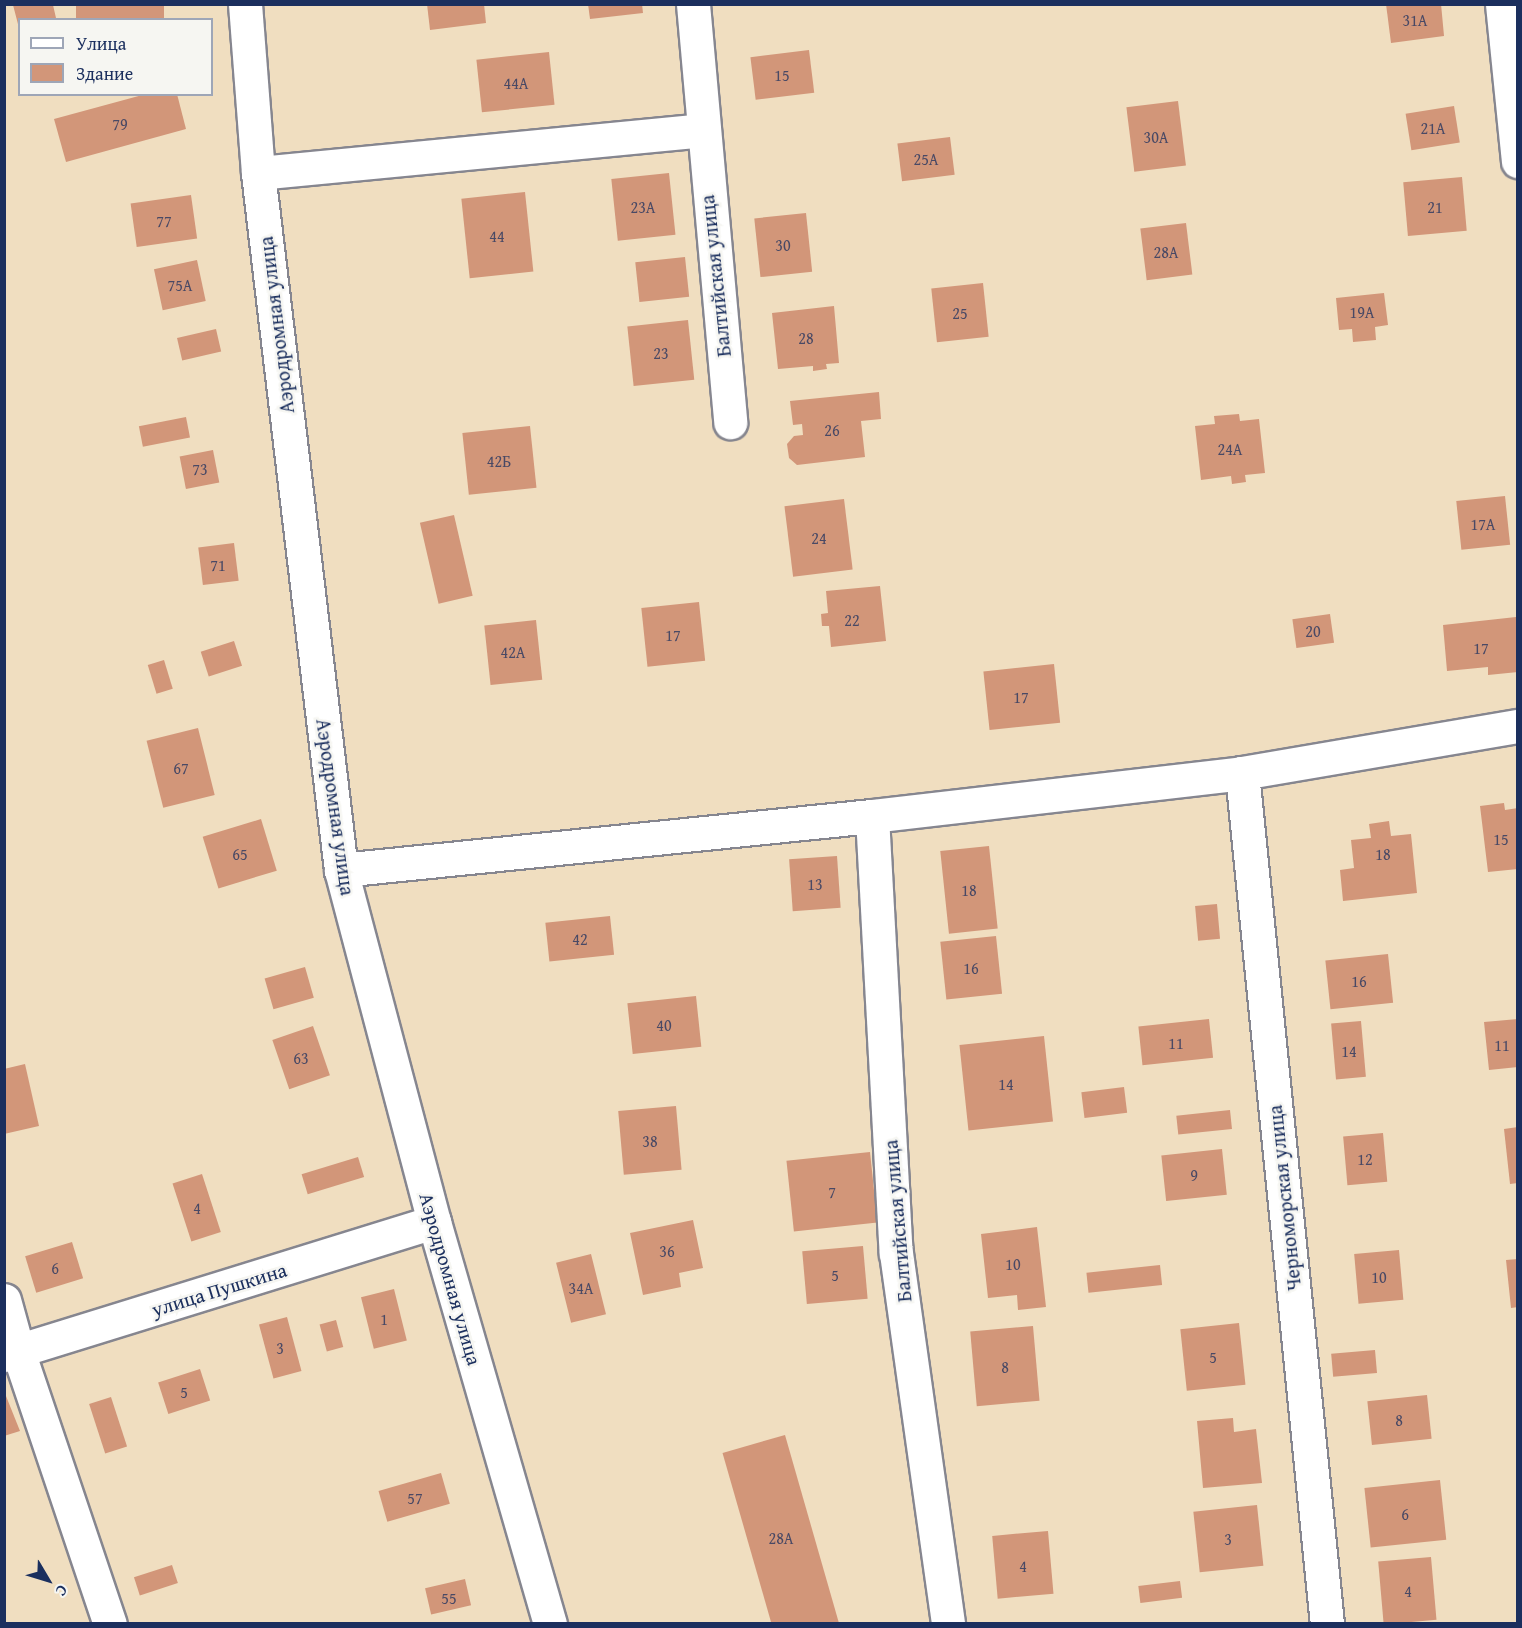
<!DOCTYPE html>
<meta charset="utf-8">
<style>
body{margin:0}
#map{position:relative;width:1522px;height:1628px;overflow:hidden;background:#f0dec0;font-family:"Gentium Book Plus",serif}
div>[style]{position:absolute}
.building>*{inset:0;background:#d29679;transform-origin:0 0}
.roads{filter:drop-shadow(2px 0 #86868f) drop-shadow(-2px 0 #86868f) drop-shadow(0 2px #86868f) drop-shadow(0 -2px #86868f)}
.minor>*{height:33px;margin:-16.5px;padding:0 16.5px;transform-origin:16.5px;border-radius:16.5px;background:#fff}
span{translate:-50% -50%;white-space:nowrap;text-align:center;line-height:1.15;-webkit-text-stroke:5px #f6f6f2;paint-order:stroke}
.number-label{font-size:16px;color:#494965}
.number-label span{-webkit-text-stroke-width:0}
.street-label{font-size:20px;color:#1b2f5e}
.frame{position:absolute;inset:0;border:6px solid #1b2f5e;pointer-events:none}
.legend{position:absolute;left:18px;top:18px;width:195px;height:78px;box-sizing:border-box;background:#f6f6f2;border:2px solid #9ea6b7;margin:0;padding:8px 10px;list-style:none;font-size:18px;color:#1b2f5e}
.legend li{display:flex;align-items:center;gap:12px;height:30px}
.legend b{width:30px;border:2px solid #9ea6b7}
.north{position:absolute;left:18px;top:1550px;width:60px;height:60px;-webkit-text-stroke:4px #f6f6f2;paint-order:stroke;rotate:128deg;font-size:16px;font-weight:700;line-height:24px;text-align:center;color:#1b2f5e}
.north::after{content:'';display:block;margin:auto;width:21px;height:27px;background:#1b2f5e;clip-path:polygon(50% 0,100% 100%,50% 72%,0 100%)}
</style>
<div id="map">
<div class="building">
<i style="left:76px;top:4px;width:88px;height:16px"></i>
<i style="clip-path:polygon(427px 4px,484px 4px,486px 23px,430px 30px)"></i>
<i style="clip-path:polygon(588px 4px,642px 4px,643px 13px,590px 19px)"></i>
<i style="clip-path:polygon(1386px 4px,1441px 4px,1444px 36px,1391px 43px)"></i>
<i style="clip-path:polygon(13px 5px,53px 5px,56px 18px,20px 20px,19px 28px)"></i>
<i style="left:809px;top:50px;width:43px;height:59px;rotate:83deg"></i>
<i style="left:549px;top:52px;width:53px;height:73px;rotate:84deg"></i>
<i style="clip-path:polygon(146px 94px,177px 94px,186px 129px,66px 162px,54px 119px)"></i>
<i style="left:1178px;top:101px;width:65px;height:52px;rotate:83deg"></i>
<i style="left:1454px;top:106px;width:37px;height:49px;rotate:81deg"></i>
<i style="left:950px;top:137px;width:38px;height:53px;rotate:83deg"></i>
<i style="left:669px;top:173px;width:62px;height:58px;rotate:84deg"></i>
<i style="left:1462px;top:177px;width:54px;height:59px;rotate:85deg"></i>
<i style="left:525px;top:192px;width:80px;height:64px;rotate:84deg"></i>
<i style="left:191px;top:195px;width:44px;height:61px;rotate:82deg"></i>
<i style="left:806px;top:213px;width:59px;height:52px;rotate:84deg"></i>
<i style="left:1186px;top:223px;width:52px;height:46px;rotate:83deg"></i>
<i style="left:685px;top:257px;width:40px;height:50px;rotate:84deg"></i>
<i style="left:197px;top:260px;width:42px;height:44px;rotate:78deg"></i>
<i style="left:983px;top:283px;width:54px;height:52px;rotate:84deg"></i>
<i style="clip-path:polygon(1384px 293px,1388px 325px,1375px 327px,1376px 340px,1353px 342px,1352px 329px,1339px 330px,1336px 298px)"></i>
<i style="clip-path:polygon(834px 306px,839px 363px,826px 364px,827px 369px,813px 371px,813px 366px,778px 369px,772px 313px)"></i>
<i style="left:688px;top:320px;width:60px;height:61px;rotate:84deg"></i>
<i style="left:216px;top:329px;width:23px;height:40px;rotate:77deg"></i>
<i style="clip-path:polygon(879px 392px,881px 419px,861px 421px,865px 457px,797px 465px,789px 458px,787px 444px,794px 436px,803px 435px,802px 424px,793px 425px,790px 401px)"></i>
<i style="clip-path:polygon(1239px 414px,1240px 421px,1259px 419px,1265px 473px,1245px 475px,1246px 482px,1232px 484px,1231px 476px,1201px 480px,1195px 426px,1215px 424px,1214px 416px)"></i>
<i style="left:186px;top:417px;width:21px;height:48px;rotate:79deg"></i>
<i style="left:530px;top:426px;width:62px;height:68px;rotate:84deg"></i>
<i style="left:213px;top:450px;width:33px;height:34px;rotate:79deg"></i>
<i style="left:1505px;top:496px;width:49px;height:49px;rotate:84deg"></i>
<i style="left:844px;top:499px;width:71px;height:60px;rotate:83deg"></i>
<i style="left:454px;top:515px;width:83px;height:35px;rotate:77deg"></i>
<i style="left:234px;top:543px;width:38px;height:36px;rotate:83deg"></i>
<i style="clip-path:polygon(880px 586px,886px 641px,831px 647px,829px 626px,822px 626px,821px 614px,828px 613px,826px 591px)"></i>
<i style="left:699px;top:602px;width:59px;height:58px;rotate:84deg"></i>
<i style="left:1330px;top:614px;width:29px;height:38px;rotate:82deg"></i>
<i style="clip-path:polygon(1516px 617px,1518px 672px,1488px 675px,1488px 667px,1447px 671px,1443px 625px)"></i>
<i style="left:536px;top:620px;width:60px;height:52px;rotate:84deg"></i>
<i style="left:234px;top:641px;width:26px;height:35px;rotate:72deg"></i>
<i style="left:164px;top:660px;width:30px;height:17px;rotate:73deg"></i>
<i style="left:1054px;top:664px;width:59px;height:71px;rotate:84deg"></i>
<i style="left:198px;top:728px;width:69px;height:53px;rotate:76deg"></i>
<i style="clip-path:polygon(1504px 803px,1505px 810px,1518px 808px,1518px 869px,1488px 872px,1480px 806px)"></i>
<i style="left:261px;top:819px;width:54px;height:61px;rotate:73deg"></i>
<i style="clip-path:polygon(1389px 821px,1391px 836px,1411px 834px,1417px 893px,1343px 901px,1340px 870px,1354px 868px,1351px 840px,1371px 838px,1369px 824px)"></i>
<i style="left:989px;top:846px;width:83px;height:49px;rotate:84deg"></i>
<i style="left:837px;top:856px;width:52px;height:48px;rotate:86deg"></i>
<i style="left:1217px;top:904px;width:35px;height:22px;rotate:85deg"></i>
<i style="left:610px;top:916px;width:39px;height:65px;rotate:84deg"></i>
<i style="left:996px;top:936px;width:58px;height:56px;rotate:84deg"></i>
<i style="left:1388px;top:954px;width:49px;height:63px;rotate:84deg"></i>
<i style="left:305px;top:967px;width:32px;height:42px;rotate:74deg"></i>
<i style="left:696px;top:996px;width:51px;height:69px;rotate:84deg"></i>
<i style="left:1209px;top:1019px;width:39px;height:71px;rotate:84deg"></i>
<i style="clip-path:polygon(1518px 1019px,1518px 1067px,1489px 1070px,1484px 1022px)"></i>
<i style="left:1361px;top:1021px;width:56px;height:30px;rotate:85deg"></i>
<i style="left:313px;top:1026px;width:52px;height:43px;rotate:71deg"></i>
<i style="left:1044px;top:1036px;width:86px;height:85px;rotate:84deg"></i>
<i style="clip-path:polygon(25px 1064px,39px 1126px,4px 1134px,4px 1069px)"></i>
<i style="left:1124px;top:1087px;width:26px;height:43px;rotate:83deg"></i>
<i style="left:676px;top:1106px;width:64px;height:58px;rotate:85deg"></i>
<i style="left:1230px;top:1110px;width:19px;height:54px;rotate:84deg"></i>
<i style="clip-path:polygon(1518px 1127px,1518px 1183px,1510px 1184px,1504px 1129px)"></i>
<i style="left:1383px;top:1133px;width:49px;height:40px;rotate:85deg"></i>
<i style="left:1222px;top:1149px;width:46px;height:61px;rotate:84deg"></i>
<i style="left:870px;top:1152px;width:71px;height:84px;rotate:84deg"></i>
<i style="left:358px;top:1157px;width:21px;height:59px;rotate:73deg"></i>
<i style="left:202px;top:1174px;width:61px;height:31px;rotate:72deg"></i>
<i style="clip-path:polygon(693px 1220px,703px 1268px,679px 1273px,681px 1287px,643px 1295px,630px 1233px)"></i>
<i style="clip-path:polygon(1037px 1227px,1046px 1307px,1018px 1310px,1017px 1295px,988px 1298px,981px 1234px)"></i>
<i style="left:72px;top:1242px;width:38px;height:49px;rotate:73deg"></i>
<i style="left:863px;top:1246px;width:53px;height:61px;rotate:85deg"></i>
<i style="left:1399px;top:1250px;width:50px;height:45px;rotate:85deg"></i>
<i style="left:591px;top:1254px;width:62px;height:36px;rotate:76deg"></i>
<i style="clip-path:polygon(1518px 1259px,1518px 1307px,1511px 1308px,1506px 1260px)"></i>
<i style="left:1160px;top:1265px;width:20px;height:74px;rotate:84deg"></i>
<i style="left:394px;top:1289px;width:53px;height:34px;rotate:76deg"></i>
<i style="left:287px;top:1317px;width:56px;height:29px;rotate:75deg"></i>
<i style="left:336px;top:1320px;width:28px;height:17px;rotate:75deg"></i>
<i style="left:1239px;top:1323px;width:62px;height:59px;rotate:84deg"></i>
<i style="left:1033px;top:1326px;width:75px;height:63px;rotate:85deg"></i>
<i style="left:1375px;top:1350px;width:23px;height:44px;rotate:85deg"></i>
<i style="left:200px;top:1369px;width:33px;height:44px;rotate:72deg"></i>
<i style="clip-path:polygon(4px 1391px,20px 1431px,4px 1436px)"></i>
<i style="left:1427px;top:1395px;width:44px;height:60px;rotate:84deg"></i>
<i style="left:111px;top:1397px;width:52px;height:23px;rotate:72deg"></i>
<i style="clip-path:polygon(1233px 1418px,1234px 1432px,1256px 1429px,1262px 1483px,1203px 1488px,1197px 1421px)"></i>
<i style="left:785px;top:1435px;width:197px;height:65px;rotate:74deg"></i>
<i style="left:441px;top:1473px;width:32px;height:65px;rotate:74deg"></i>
<i style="left:1440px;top:1480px;width:60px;height:76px;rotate:84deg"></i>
<i style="left:1257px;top:1505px;width:61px;height:64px;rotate:84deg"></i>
<i style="left:1048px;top:1531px;width:63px;height:56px;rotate:85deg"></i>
<i style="left:1431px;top:1557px;width:63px;height:53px;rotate:85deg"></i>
<i style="left:172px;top:1565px;width:19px;height:40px;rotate:72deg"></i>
<i style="left:465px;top:1579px;width:27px;height:41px;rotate:77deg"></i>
<i style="left:1180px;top:1581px;width:17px;height:42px;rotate:83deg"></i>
</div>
<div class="roads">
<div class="minor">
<i style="left:245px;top:4px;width:169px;rotate:85.6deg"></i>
<i style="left:258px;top:173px;width:702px;rotate:83.21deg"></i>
<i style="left:341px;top:870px;width:364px;rotate:75.2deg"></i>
<i style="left:434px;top:1222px;width:418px;rotate:73.9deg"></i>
<i style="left:693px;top:4px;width:420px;rotate:84.9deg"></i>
<i style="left:1502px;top:4px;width:158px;rotate:84.2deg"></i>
<i style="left:258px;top:173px;width:445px;rotate:-5.5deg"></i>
<i style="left:1242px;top:773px;width:855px;rotate:84.3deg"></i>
<i style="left:872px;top:816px;width:438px;rotate:86.9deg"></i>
<i style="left:896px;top:1253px;width:375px;rotate:82deg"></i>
<i style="left:341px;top:870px;width:534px;rotate:-5.81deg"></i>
<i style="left:872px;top:816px;width:372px;rotate:-6.6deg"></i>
<i style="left:1242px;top:773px;width:280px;rotate:-9.7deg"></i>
<i style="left:4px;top:1300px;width:53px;rotate:74.6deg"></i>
<i style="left:18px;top:1351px;width:288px;rotate:71.4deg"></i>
<i style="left:4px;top:1355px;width:450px;rotate:-17.2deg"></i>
</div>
</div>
<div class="number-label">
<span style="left:1415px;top:20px">31А</span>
<span style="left:782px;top:75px">15</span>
<span style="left:516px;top:83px">44А</span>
<span style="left:120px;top:124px">79</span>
<span style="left:1433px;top:128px">21А</span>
<span style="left:1156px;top:137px">30А</span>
<span style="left:926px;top:159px">25А</span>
<span style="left:643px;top:207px">23А</span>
<span style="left:1435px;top:207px">21</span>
<span style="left:164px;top:221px">77</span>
<span style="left:497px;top:236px">44</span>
<span style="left:783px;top:245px">30</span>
<span style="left:1166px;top:252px">28А</span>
<span style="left:180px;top:285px">75А</span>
<span style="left:1362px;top:312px">19А</span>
<span style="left:960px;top:313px">25</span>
<span style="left:806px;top:338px">28</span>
<span style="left:661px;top:353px">23</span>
<span style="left:832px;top:430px">26</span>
<span style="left:1230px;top:449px">24А</span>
<span style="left:499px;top:461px">42Б</span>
<span style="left:200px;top:469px">73</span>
<span style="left:1483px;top:524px">17А</span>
<span style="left:819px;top:538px">24</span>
<span style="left:218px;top:565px">71</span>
<span style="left:852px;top:620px">22</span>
<span style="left:1313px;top:631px">20</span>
<span style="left:673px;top:635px">17</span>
<span style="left:1481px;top:648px">17</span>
<span style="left:513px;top:652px">42А</span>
<span style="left:1021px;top:697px">17</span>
<span style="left:181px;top:768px">67</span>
<span style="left:1501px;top:839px">15</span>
<span style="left:240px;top:854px">65</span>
<span style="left:1383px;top:854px">18</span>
<span style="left:815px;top:884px">13</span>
<span style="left:969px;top:890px">18</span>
<span style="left:580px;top:939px">42</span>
<span style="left:971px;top:968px">16</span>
<span style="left:1359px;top:981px">16</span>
<span style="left:664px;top:1025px">40</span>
<span style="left:1176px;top:1043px">11</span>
<span style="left:1502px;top:1045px">11</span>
<span style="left:1349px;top:1051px">14</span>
<span style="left:301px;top:1058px">63</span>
<span style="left:1006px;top:1084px">14</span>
<span style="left:650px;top:1141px">38</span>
<span style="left:1365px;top:1159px">12</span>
<span style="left:1194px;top:1175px">9</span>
<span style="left:832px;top:1192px">7</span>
<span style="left:197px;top:1208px">4</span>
<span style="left:667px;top:1251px">36</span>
<span style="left:1013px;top:1264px">10</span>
<span style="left:55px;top:1268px">6</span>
<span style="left:835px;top:1275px">5</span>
<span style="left:1379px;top:1277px">10</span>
<span style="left:581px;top:1288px">34А</span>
<span style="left:384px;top:1319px">1</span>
<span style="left:280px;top:1348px">3</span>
<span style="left:1213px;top:1357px">5</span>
<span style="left:1005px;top:1367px">8</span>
<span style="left:184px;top:1392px">5</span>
<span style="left:1399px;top:1420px">8</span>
<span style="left:415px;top:1498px">57</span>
<span style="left:1405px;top:1514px">6</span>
<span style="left:781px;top:1538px">28А</span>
<span style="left:1228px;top:1539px">3</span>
<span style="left:1023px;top:1566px">4</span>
<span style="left:1408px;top:1591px">4</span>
<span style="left:449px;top:1598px">55</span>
</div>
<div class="street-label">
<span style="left:715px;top:276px;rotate:-96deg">Балтийская улица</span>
<span style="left:276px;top:325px;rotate:-97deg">Аэродромная улица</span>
<span style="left:336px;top:807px;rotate:82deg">Аэродромная улица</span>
<span style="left:1284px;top:1198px;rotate:-96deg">Черноморская улица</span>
<span style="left:897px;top:1221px;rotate:-95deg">Балтийская улица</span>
<span style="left:451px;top:1279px;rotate:74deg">Аэродромная улица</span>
<span style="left:219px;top:1289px;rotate:-17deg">улица Пушкина</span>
</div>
<div class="frame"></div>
<ul class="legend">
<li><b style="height:8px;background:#fff"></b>Улица</li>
<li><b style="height:16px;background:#d29679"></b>Здание</li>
</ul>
<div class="north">С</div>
</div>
